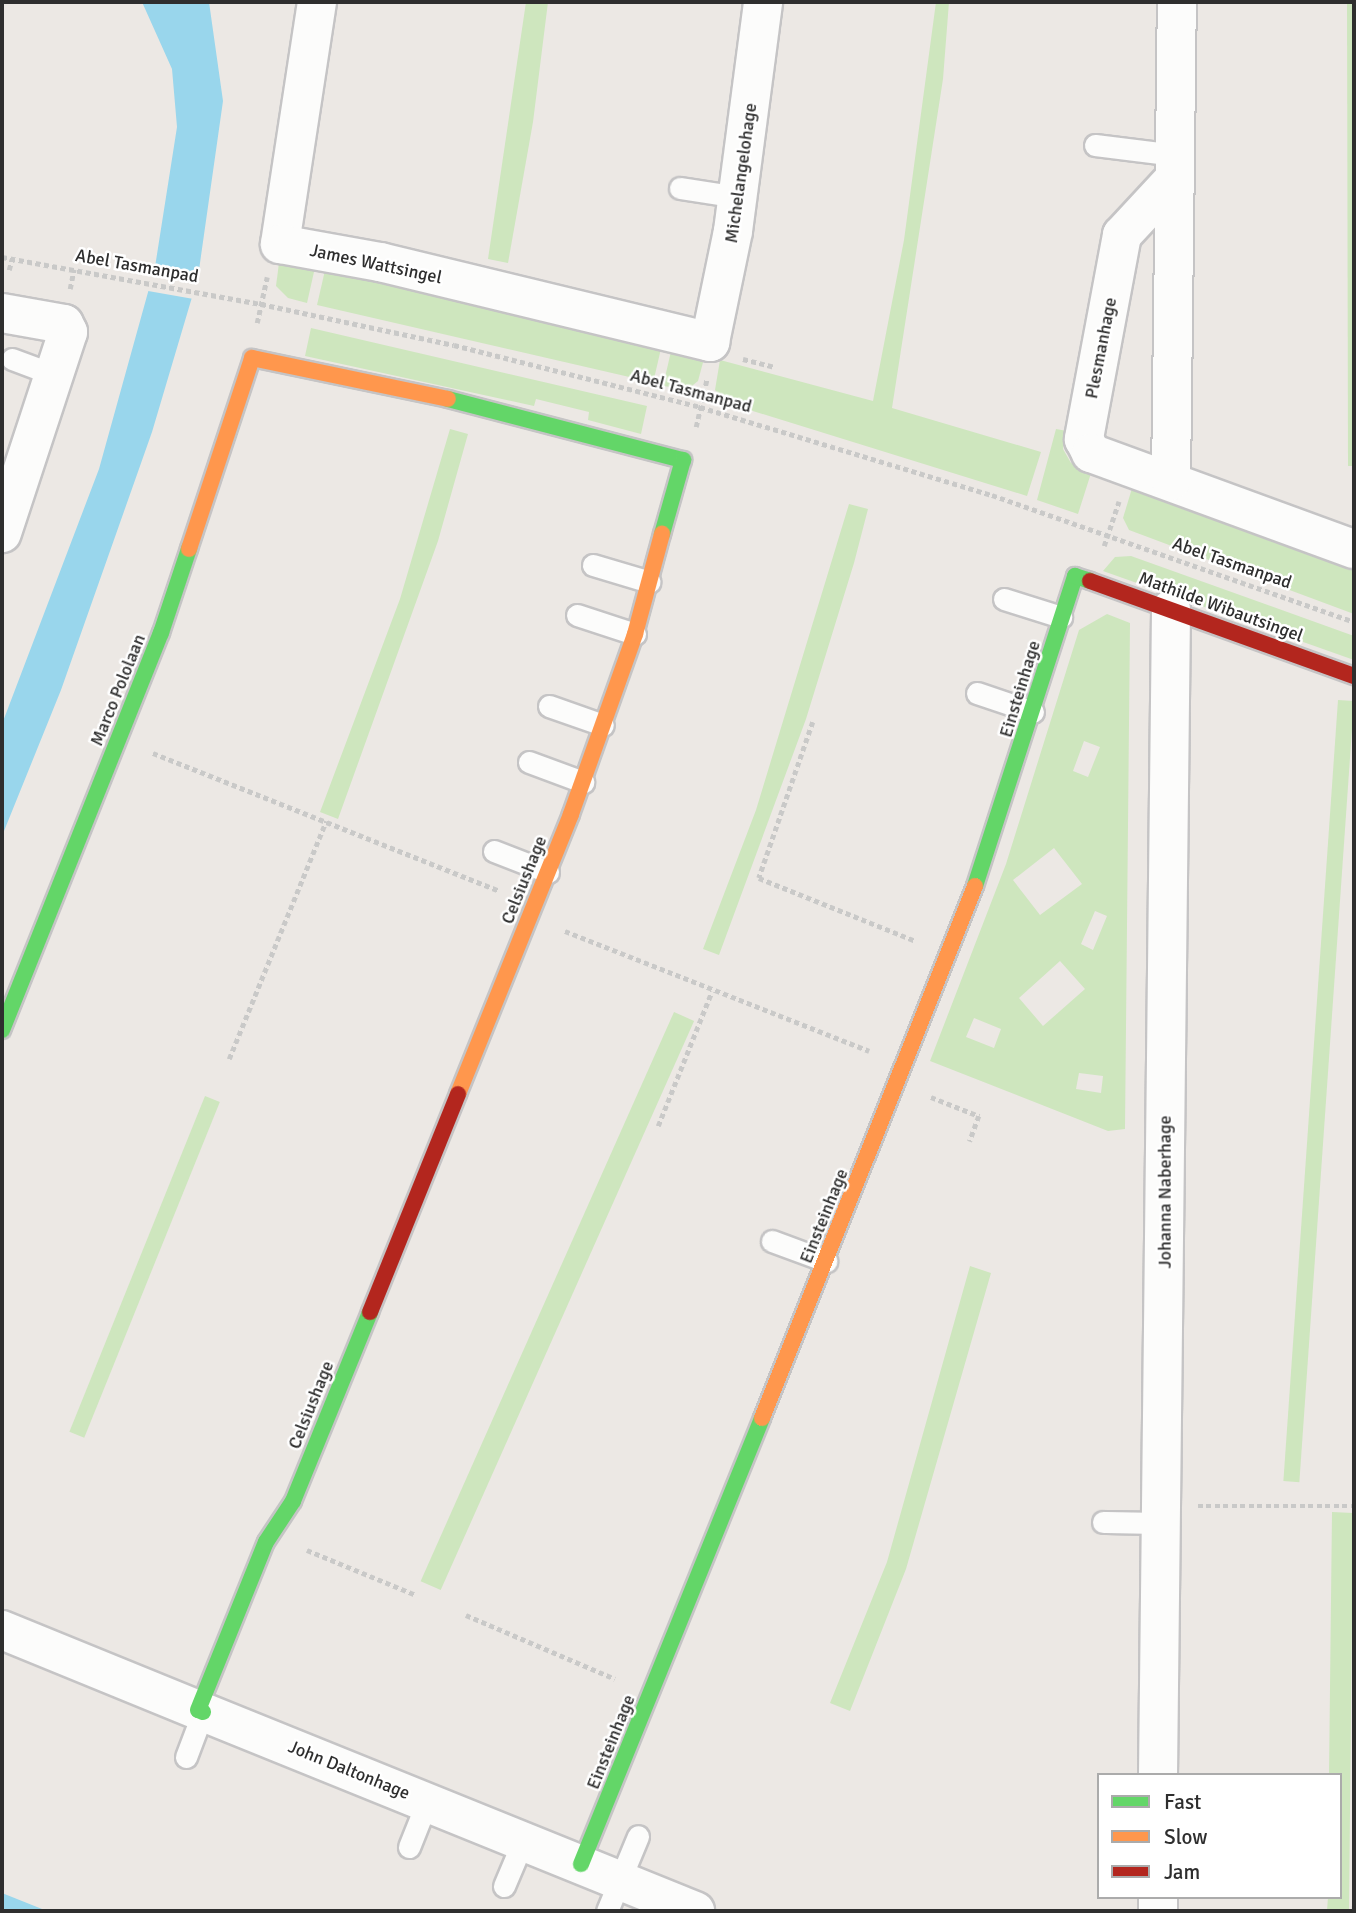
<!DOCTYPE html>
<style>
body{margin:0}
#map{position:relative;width:1356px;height:1913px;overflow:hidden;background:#ece8e4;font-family:Signika,sans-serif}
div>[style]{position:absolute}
.green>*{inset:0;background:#cee6be;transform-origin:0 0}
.water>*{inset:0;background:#99d6ec}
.pier>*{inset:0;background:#ece8e4;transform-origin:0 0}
.path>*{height:4.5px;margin-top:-2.25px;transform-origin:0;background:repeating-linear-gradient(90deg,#c9c9c8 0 5px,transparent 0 8.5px)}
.roads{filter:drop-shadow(2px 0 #c5c4c5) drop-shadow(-2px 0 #c5c4c5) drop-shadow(0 2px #c5c4c5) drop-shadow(0 -2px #c5c4c5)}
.lane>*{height:21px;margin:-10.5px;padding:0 10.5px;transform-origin:10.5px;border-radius:10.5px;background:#fcfcfb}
.street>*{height:38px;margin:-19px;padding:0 19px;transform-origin:19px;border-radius:19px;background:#fcfcfb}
.fast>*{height:16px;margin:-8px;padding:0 8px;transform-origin:8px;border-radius:8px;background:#63d668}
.slow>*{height:16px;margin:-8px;padding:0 8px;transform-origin:8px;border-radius:8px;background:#ff974d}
.jam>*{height:16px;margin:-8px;padding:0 8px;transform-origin:8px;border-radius:8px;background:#b3261e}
span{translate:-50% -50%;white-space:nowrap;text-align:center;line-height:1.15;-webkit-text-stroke:5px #fff;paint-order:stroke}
.street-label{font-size:18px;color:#2e2e2e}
.frame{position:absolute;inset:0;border:4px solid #2e2e2e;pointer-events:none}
.legend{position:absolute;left:1097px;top:1773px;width:245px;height:126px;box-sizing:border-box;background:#fff;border:2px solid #ababab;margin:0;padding:9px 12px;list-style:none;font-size:21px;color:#2e2e2e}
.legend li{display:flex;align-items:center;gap:14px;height:35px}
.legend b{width:35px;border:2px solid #ababab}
</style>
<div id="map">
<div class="green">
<i style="clip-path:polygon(526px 2px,548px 2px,533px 122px,508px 263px,488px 259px)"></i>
<i style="clip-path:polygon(936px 2px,949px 2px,943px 79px,892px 408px,1041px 452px,1027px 496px,727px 403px,715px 390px,720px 360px,873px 401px,904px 240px)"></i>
<i style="clip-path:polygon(1347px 2px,1354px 2px,1354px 466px,1348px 466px)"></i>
<i style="clip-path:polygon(280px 255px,316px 263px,307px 303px,288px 298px,276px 286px)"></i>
<i style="left:326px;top:266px;width:345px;height:40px;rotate:13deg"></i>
<i style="clip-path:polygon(311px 328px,647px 406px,641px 434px,588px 420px,589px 412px,536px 399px,534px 406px,305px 356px)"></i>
<i style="clip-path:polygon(672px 347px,705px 355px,698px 381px,688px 389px,663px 386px)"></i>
<i style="clip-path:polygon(450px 429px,468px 434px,438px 541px,338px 819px,320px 812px,400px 599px)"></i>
<i style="clip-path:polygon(1056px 429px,1067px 431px,1063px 449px,1071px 463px,1092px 470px,1078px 514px,1037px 500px)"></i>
<i style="clip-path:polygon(1133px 485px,1354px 562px,1354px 614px,1129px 530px,1123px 518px)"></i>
<i style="clip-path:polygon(849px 504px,868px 509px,854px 563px,806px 719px,719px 955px,703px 949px,756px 810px)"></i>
<i style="clip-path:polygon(1131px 556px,1354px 636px,1354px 660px,1103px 571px,1115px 557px)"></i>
<i style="clip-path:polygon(evenodd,1107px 614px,1130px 623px,1125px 1129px,1108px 1131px,930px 1061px,1006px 864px,1079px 630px,1107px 614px,1084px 741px,1100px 747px,1088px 777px,1073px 771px,1084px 741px,1107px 614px,1054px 848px,1082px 884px,1040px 915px,1013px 880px,1054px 848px,1107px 614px,1095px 911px,1107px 916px,1093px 950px,1081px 944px,1095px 911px,1107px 614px,1060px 961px,1085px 989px,1043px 1026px,1019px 998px,1060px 961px,1107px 614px,974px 1018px,1001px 1029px,994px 1048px,966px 1037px,974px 1018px,1107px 614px,1079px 1073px,1103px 1076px,1101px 1093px,1076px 1089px,1079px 1073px)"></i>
<i style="left:1338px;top:700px;width:16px;height:783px;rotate:4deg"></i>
<i style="left:674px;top:1012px;width:22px;height:623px;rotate:24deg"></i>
<i style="left:205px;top:1096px;width:16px;height:362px;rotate:22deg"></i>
<i style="clip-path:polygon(970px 1266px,991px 1273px,906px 1569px,850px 1711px,830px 1703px,887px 1562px)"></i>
<i style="clip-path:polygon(1332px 1512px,1353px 1513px,1349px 1911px,1327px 1911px,1328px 1897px,1340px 1897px,1340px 1775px,1329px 1775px)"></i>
</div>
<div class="water">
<i style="clip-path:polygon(142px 2px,209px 2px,223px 101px,198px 277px,152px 432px,61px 690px,2px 836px,2px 724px,99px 469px,155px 267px,177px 127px,172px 69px)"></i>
<i style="clip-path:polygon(2px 1893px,47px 1911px,2px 1911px)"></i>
</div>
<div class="pier">
<i style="left:150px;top:272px;width:52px;height:19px;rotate:10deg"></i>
</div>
<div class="path">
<i style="left:2px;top:257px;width:263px;rotate:10.3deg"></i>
<i style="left:261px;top:304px;width:197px;rotate:12deg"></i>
<i style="left:454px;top:345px;width:254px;rotate:14.1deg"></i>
<i style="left:700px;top:407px;width:305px;rotate:16.8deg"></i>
<i style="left:992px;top:495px;width:384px;rotate:19.3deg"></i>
<i style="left:9px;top:270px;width:11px;rotate:-75deg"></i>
<i style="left:70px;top:289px;width:20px;rotate:-79deg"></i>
<i style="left:257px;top:323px;width:47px;rotate:-77.7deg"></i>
<i style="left:743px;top:359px;width:33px;rotate:14deg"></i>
<i style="left:696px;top:427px;width:50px;rotate:-77.3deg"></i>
<i style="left:1104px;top:546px;width:47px;rotate:-71.6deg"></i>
<i style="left:813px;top:722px;width:165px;rotate:109.1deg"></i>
<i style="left:759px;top:878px;width:169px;rotate:21.9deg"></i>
<i style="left:153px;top:753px;width:373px;rotate:21.7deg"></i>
<i style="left:565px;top:931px;width:327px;rotate:21.5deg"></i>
<i style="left:229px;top:1059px;width:257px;rotate:-67.8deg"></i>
<i style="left:931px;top:1097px;width:52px;rotate:21.6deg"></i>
<i style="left:979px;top:1116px;width:27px;rotate:110deg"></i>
<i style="left:658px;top:1126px;width:145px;rotate:-68.2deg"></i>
<i style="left:1198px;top:1506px;width:156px"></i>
<i style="left:307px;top:1550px;width:118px;rotate:22.4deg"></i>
<i style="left:466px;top:1615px;width:162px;rotate:23.2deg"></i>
<i style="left:1354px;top:1911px;width:7px;rotate:-90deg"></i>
</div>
<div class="roads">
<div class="lane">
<i style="left:1095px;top:145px;width:81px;rotate:7.1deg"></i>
<i style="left:680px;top:188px;width:59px;rotate:8.8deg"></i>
<i style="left:12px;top:359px;width:46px;rotate:20.4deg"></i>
<i style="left:593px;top:565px;width:59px;rotate:16.6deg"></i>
<i style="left:1004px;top:599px;width:60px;rotate:17.5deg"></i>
<i style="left:577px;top:615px;width:61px;rotate:18.1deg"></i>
<i style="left:977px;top:693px;width:59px;rotate:18.7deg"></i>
<i style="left:549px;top:706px;width:57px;rotate:19.4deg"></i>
<i style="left:529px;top:762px;width:58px;rotate:20.3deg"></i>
<i style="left:494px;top:851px;width:58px;rotate:21.3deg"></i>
<i style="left:772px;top:1241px;width:58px;rotate:20.3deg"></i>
<i style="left:1103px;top:1522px;width:58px;rotate:1deg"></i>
<i style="left:186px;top:1757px;width:48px;rotate:-69.3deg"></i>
<i style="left:409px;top:1847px;width:48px;rotate:-68.2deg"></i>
<i style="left:504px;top:1886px;width:49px;rotate:-67.1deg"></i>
<i style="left:607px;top:1911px;width:81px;rotate:-67.5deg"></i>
</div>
<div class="street">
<i style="left:317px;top:2px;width:245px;rotate:98.7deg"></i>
<i style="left:280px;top:244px;width:102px;rotate:10.2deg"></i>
<i style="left:380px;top:262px;width:340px;rotate:13.6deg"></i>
<i style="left:710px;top:342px;width:113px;rotate:-78.3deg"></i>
<i style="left:733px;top:231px;width:231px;rotate:-82.5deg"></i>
<i style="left:1175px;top:178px;width:78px;rotate:132.9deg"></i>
<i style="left:1122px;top:235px;width:208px;rotate:100.6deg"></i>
<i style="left:1084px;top:439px;width:16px;rotate:63deg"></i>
<i style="left:1091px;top:453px;width:280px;rotate:20.1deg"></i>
<i style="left:2px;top:313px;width:63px;rotate:10.1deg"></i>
<i style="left:64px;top:324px;width:9px;rotate:63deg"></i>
<i style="left:68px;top:332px;width:212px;rotate:108.2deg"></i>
<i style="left:1171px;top:481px;width:479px;rotate:-89.3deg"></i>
<i style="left:2px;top:1630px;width:212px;rotate:22.2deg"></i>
<i style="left:203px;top:1712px;width:531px;rotate:22.02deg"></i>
<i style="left:1158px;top:1775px;width:1166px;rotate:-89.36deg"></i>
<i style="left:1158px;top:1911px;width:14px;rotate:-90deg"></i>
</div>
<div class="fast">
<i style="left:448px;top:399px;width:243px;rotate:14.6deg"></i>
<i style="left:683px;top:460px;width:77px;rotate:105.8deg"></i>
<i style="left:975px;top:886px;width:326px;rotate:-72.1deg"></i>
<i style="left:1075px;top:576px;width:16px;rotate:18deg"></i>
<i style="left:2px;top:1030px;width:428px;rotate:-68.2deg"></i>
<i style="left:161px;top:633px;width:89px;rotate:-71.6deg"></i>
<i style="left:203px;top:1712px;width:5px;rotate:-158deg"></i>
<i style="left:198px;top:1710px;width:181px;rotate:-68deg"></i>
<i style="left:266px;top:1542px;width:49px;rotate:-56.6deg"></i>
<i style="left:293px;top:1501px;width:204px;rotate:-67.8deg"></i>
<i style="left:581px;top:1864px;width:481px;rotate:-67.9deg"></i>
</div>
<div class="slow">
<i style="left:189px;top:549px;width:201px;rotate:-71.7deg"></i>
<i style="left:252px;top:358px;width:200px;rotate:11.8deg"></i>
<i style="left:458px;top:1094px;width:302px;rotate:-68deg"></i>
<i style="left:571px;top:814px;width:191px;rotate:-70.4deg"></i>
<i style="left:635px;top:634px;width:104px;rotate:-74.9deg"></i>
<i style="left:762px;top:1418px;width:573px;rotate:-68.18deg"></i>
</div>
<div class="jam">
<i style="left:1090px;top:581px;width:281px;rotate:19.8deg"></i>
<i style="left:370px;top:1312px;width:235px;rotate:-68deg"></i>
</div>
</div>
<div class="street-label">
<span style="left:741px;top:173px;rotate:-82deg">Michelangelohage</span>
<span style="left:376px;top:264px;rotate:12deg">James Wattsingel</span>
<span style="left:137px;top:266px;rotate:10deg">Abel Tasmanpad</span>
<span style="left:1101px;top:348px;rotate:-79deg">Plesmanhage</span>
<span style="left:691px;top:391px;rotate:15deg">Abel Tasmanpad</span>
<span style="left:1232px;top:563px;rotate:19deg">Abel Tasmanpad</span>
<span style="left:1221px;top:607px;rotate:20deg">Mathilde Wibautsingel</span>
<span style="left:1020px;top:689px;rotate:-73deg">Einsteinhage</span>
<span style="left:118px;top:690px;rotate:-68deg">Marco Pololaan</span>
<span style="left:524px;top:880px;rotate:-68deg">Celsiushage</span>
<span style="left:1165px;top:1192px;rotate:-90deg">Johanna Naberhage</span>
<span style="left:824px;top:1216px;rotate:-68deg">Einsteinhage</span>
<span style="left:311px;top:1405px;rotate:-68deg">Celsiushage</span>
<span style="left:611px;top:1742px;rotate:-68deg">Einsteinhage</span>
<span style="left:349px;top:1770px;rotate:22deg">John Daltonhage</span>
</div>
<div class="frame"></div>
<ul class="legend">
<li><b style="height:9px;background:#63d668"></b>Fast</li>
<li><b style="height:9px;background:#ff974d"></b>Slow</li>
<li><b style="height:9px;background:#b3261e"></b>Jam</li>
</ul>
</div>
